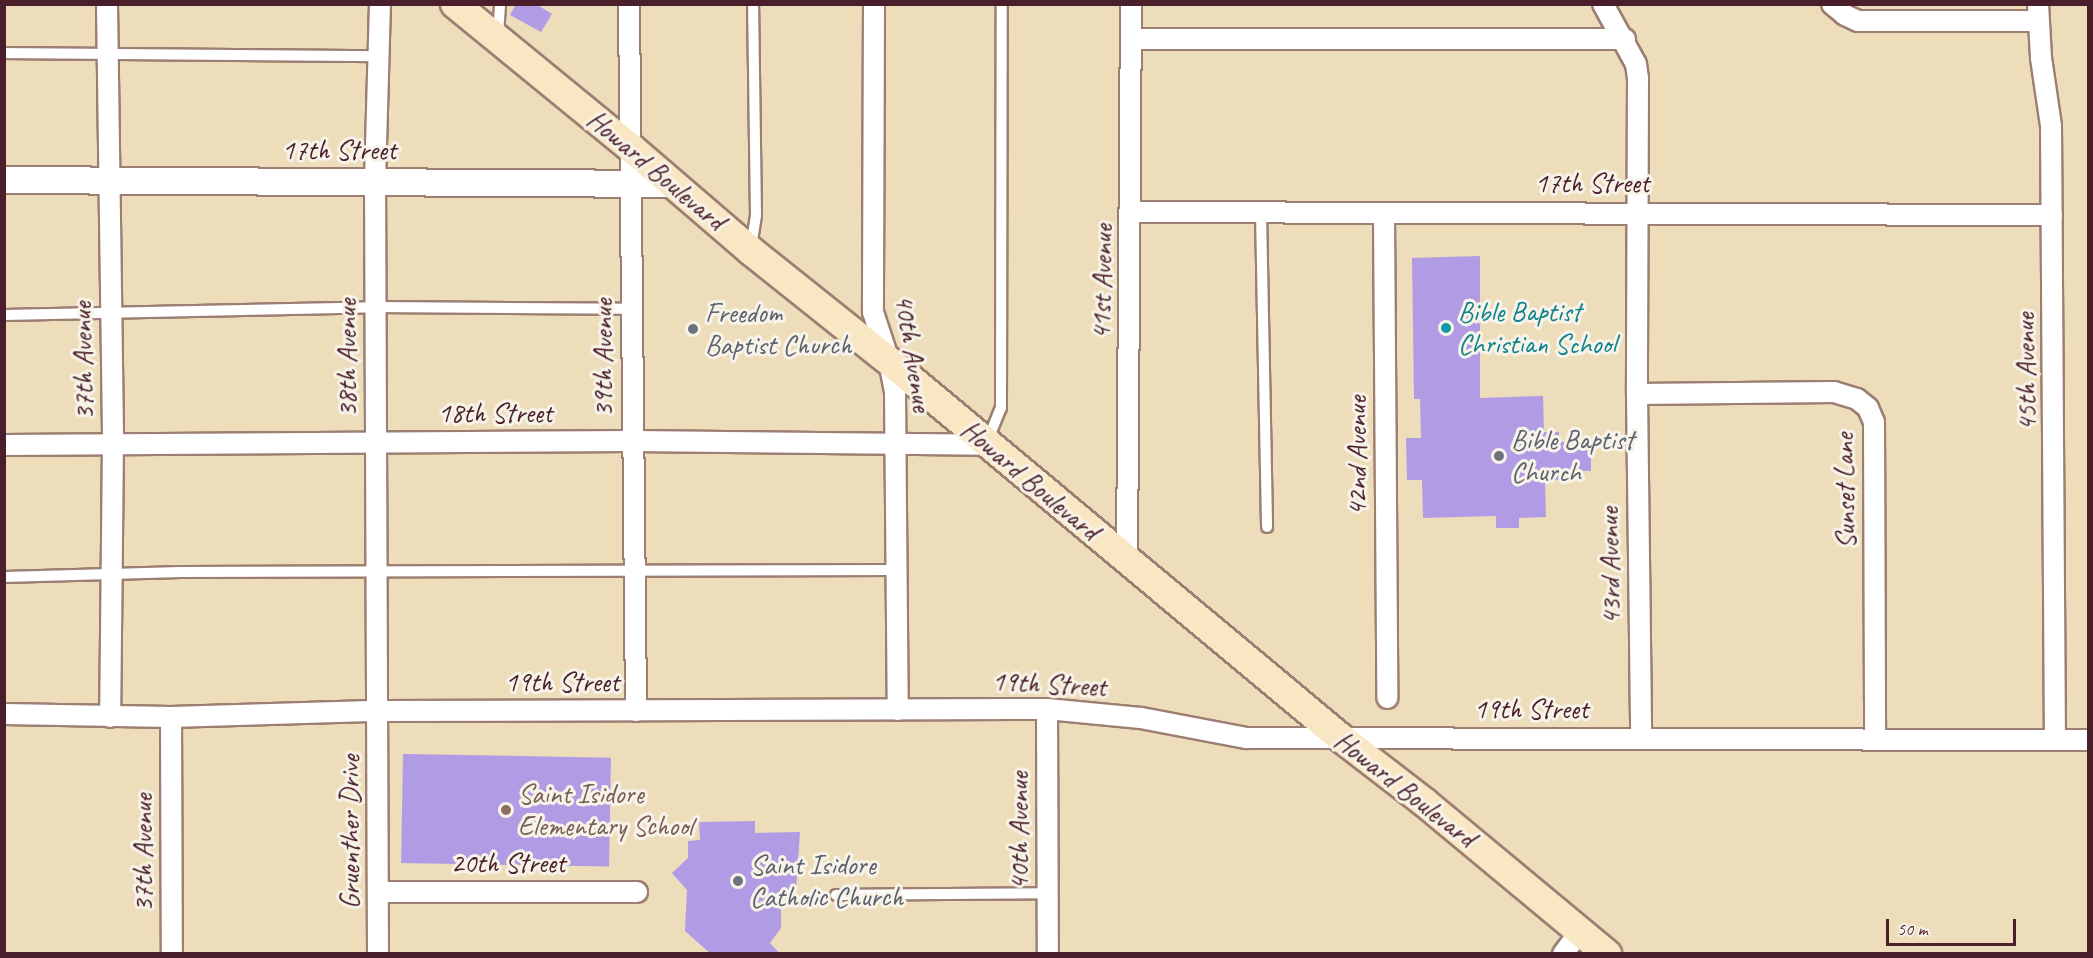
<!DOCTYPE html>
<style>
body{margin:0}
#map{position:relative;width:2093px;height:958px;overflow:hidden;background:#edddba;font-family:Caveat,sans-serif}
div>[style]{position:absolute}
.building>*{inset:0;background:#b19be5;transform-origin:0 0}
.roads{filter:drop-shadow(2px 0 #9c7e72) drop-shadow(-2px 0 #9c7e72) drop-shadow(0 2px #9c7e72) drop-shadow(0 -2px #9c7e72)}
.service>*{height:10px;margin:-5px;padding:0 5px;transform-origin:5px;border-radius:5px;background:#fff}
.minor>*{height:20px;margin:-10px;padding:0 10px;transform-origin:10px;border-radius:10px;background:#fff}
.tertiary>*{height:26px;margin:-13px;padding:0 13px;transform-origin:13px;border-radius:13px;background:#fff}
.secondary>*{height:28px;margin:-14px;padding:0 14px;transform-origin:14px;border-radius:14px;background:#f9e7c3}
.dots>*{width:16px;height:16px;translate:-50% -50%;box-sizing:border-box;border:3px solid #f7f3e8;border-radius:50%}
span{translate:-50% -50%;white-space:nowrap;text-align:center;line-height:1.15;-webkit-text-stroke:6px #f7f3e8;paint-order:stroke}
.street-label{font-size:28px;color:#4a1f2b}
.culture-label{font-size:28px;color:#0d838f}
.left{translate:0 -50%;text-align:left}
.worship-label{font-size:28px;color:#5b616d}
.education-label{font-size:28px;color:#785e54}
.frame{position:absolute;inset:0;border:6px solid #4a1f2b;pointer-events:none}
.scale{position:absolute;left:1886px;top:919px;width:130px;height:27px;box-sizing:border-box;border:3px solid #4a1f2b;border-top:0;padding-left:8px;font-size:18px;line-height:21px;white-space:nowrap;color:#4a1f2b;-webkit-text-stroke:4px #f7f3e8;paint-order:stroke}
</style>
<div id="map">
<div class="building">
<i style="clip-path:polygon(516px 4px,536px 4px,552px 14px,541px 32px,510px 15px)"></i>
<i style="clip-path:polygon(1480px 256px,1480px 398px,1543px 396px,1544px 432px,1559px 432px,1559px 442px,1591px 441px,1591px 471px,1562px 471px,1562px 480px,1545px 480px,1546px 517px,1519px 518px,1519px 528px,1496px 528px,1496px 516px,1423px 518px,1422px 480px,1407px 480px,1406px 438px,1421px 438px,1420px 399px,1414px 399px,1412px 258px)"></i>
<i style="left:403px;top:754px;width:208px;height:109px;rotate:1deg"></i>
<i style="clip-path:polygon(755px 821px,755px 833px,800px 832px,796px 891px,781px 889px,781px 928px,770px 943px,780px 954px,711px 954px,685px 931px,687px 890px,672px 873px,688px 858px,688px 841px,700px 840px,699px 822px)"></i>
</div>
<div class="roads">
<div class="service">
<i style="left:498px;top:34px;width:30px;rotate:-86deg"></i>
<i style="left:4px;top:53px;width:374px;rotate:0.5deg"></i>
<i style="left:1261px;top:212px;width:315px;rotate:88.9deg"></i>
<i style="left:751px;top:247px;width:32px;rotate:-81deg"></i>
<i style="left:756px;top:215px;width:211px;rotate:-90.8deg"></i>
<i style="left:4px;top:315px;width:371px;rotate:-1.2deg"></i>
<i style="left:375px;top:307px;width:256px;rotate:0.4deg"></i>
<i style="left:987px;top:442px;width:37px;rotate:-68deg"></i>
<i style="left:1001px;top:408px;width:404px;rotate:-89.9deg"></i>
<i style="left:4px;top:577px;width:177px;rotate:-1.6deg"></i>
<i style="left:181px;top:572px;width:717px;rotate:-0.16deg"></i>
<i style="left:836px;top:895px;width:212px;rotate:-0.5deg"></i>
</div>
<div class="minor">
<i style="left:107px;top:4px;width:439px;rotate:89.2deg"></i>
<i style="left:113px;top:443px;width:274px;rotate:90.6deg"></i>
<i style="left:629px;top:4px;width:707px;rotate:89.43deg"></i>
<i style="left:874px;top:4px;width:308px;rotate:90.2deg"></i>
<i style="left:873px;top:312px;width:52px;rotate:71.9deg"></i>
<i style="left:889px;top:361px;width:33px;rotate:79deg"></i>
<i style="left:895px;top:393px;width:317px;rotate:89.5deg"></i>
<i style="left:1603px;top:4px;width:68px;rotate:61.2deg"></i>
<i style="left:1636px;top:64px;width:15px;rotate:82deg"></i>
<i style="left:1638px;top:79px;width:315px;rotate:90.2deg"></i>
<i style="left:1637px;top:394px;width:343px;rotate:89.3deg"></i>
<i style="left:1832px;top:4px;width:17px;rotate:40deg"></i>
<i style="left:1845px;top:15px;width:14px;rotate:25deg"></i>
<i style="left:1858px;top:21px;width:180px"></i>
<i style="left:2038px;top:4px;width:54px;rotate:86.8deg"></i>
<i style="left:2041px;top:58px;width:69px;rotate:81.6deg"></i>
<i style="left:2051px;top:126px;width:614px;rotate:89.63deg"></i>
<i style="left:1131px;top:39px;width:494px"></i>
<i style="left:1131px;top:212px;width:921px;rotate:0.19deg"></i>
<i style="left:1384px;top:214px;width:484px;rotate:89.6deg"></i>
<i style="left:1637px;top:394px;width:197px;rotate:-0.6deg"></i>
<i style="left:1834px;top:392px;width:24px;rotate:17deg"></i>
<i style="left:1857px;top:399px;width:14px;rotate:39deg"></i>
<i style="left:1868px;top:408px;width:15px;rotate:67deg"></i>
<i style="left:1874px;top:422px;width:316px;rotate:89.8deg"></i>
<i style="left:4px;top:445px;width:628px;rotate:-0.36deg"></i>
<i style="left:632px;top:441px;width:354px;rotate:0.6deg"></i>
<i style="left:1127px;top:561px;width:557px;rotate:-89.59deg"></i>
<i style="left:1047px;top:709px;width:245px;rotate:89.8deg"></i>
<i style="left:4px;top:714px;width:167px;rotate:1deg"></i>
<i style="left:171px;top:717px;width:208px;rotate:-1.7deg"></i>
<i style="left:379px;top:711px;width:668px;rotate:-0.17deg"></i>
<i style="left:1047px;top:709px;width:94px;rotate:5.5deg"></i>
<i style="left:1141px;top:718px;width:107px;rotate:10.8deg"></i>
<i style="left:1246px;top:738px;width:842px;rotate:0.14deg"></i>
<i style="left:171px;top:717px;width:237px;rotate:89.8deg"></i>
<i style="left:379px;top:892px;width:258px"></i>
<i style="left:378px;top:954px;width:772px;rotate:-90.22deg"></i>
<i style="left:375px;top:182px;width:178px;rotate:-88.4deg"></i>
<i style="left:1563px;top:954px;width:30px;rotate:-53deg"></i>
</div>
<div class="tertiary">
<i style="left:4px;top:180px;width:669px;rotate:0.34deg"></i>
</div>
<div class="secondary">
<i style="left:455px;top:4px;width:226px;rotate:39.3deg"></i>
<i style="left:630px;top:147px;width:160px;rotate:40.7deg"></i>
<i style="left:751px;top:251px;width:176px;rotate:38.6deg"></i>
<i style="left:889px;top:361px;width:589px;rotate:39.83deg"></i>
<i style="left:1341px;top:738px;width:105px;rotate:37.6deg"></i>
<i style="left:1424px;top:802px;width:238px;rotate:39.7deg"></i>
</div>
</div>
<div class="dots">
<i style="left:1446px;top:328px;background:#0f9aa8"></i>
<i style="left:693px;top:329px;background:#6b7280"></i>
<i style="left:1499px;top:456px;background:#6b7280"></i>
<i style="left:506px;top:810px;background:#8d6e63"></i>
<i style="left:738px;top:881px;background:#6b7280"></i>
</div>
<div class="street-label">
<span style="left:339px;top:150px">17th Street</span>
<span style="left:656px;top:170px;rotate:40deg">Howard Boulevard</span>
<span style="left:1592px;top:183px">17th Street</span>
<span style="left:1102px;top:282px;rotate:-89deg">41st Avenue</span>
<span style="left:913px;top:353px;rotate:81deg">40th Avenue</span>
<span style="left:347px;top:358px;rotate:-90deg">38th Avenue</span>
<span style="left:603px;top:358px;rotate:-90deg">39th Avenue</span>
<span style="left:83px;top:361px;rotate:-91deg">37th Avenue</span>
<span style="left:2026px;top:372px;rotate:-91deg">45th Avenue</span>
<span style="left:495px;top:413px">18th Street</span>
<span style="left:1357px;top:456px;rotate:-90deg">42nd Avenue</span>
<span style="left:1030px;top:480px;rotate:40deg">Howard Boulevard</span>
<span style="left:1845px;top:491px;rotate:-91deg">Sunset Lane</span>
<span style="left:1610px;top:566px;rotate:-91deg">43rd Avenue</span>
<span style="left:562px;top:682px">19th Street</span>
<span style="left:1049px;top:684px;rotate:3deg">19th Street</span>
<span style="left:1531px;top:709px">19th Street</span>
<span style="left:1405px;top:789px;rotate:38deg">Howard Boulevard</span>
<span style="left:1019px;top:831px;rotate:-90deg">40th Avenue</span>
<span style="left:350px;top:832px;rotate:-90deg">Gruenther Drive</span>
<span style="left:143px;top:853px;rotate:-90deg">37th Avenue</span>
<span style="left:508px;top:863px">20th Street</span>
</div>
<div class="culture-label">
<span class="left" style="left:1458px;top:328px">Bible Baptist<br>Christian School</span>
</div>
<div class="worship-label">
<span class="left" style="left:705px;top:329px">Freedom<br>Baptist Church</span>
<span class="left" style="left:1511px;top:456px">Bible Baptist<br>Church</span>
<span class="left" style="left:750px;top:881px">Saint Isidore<br>Catholic Church</span>
</div>
<div class="education-label">
<span class="left" style="left:518px;top:810px">Saint Isidore<br>Elementary School</span>
</div>
<div class="frame"></div>
<div class="scale">50 m</div>
</div>
